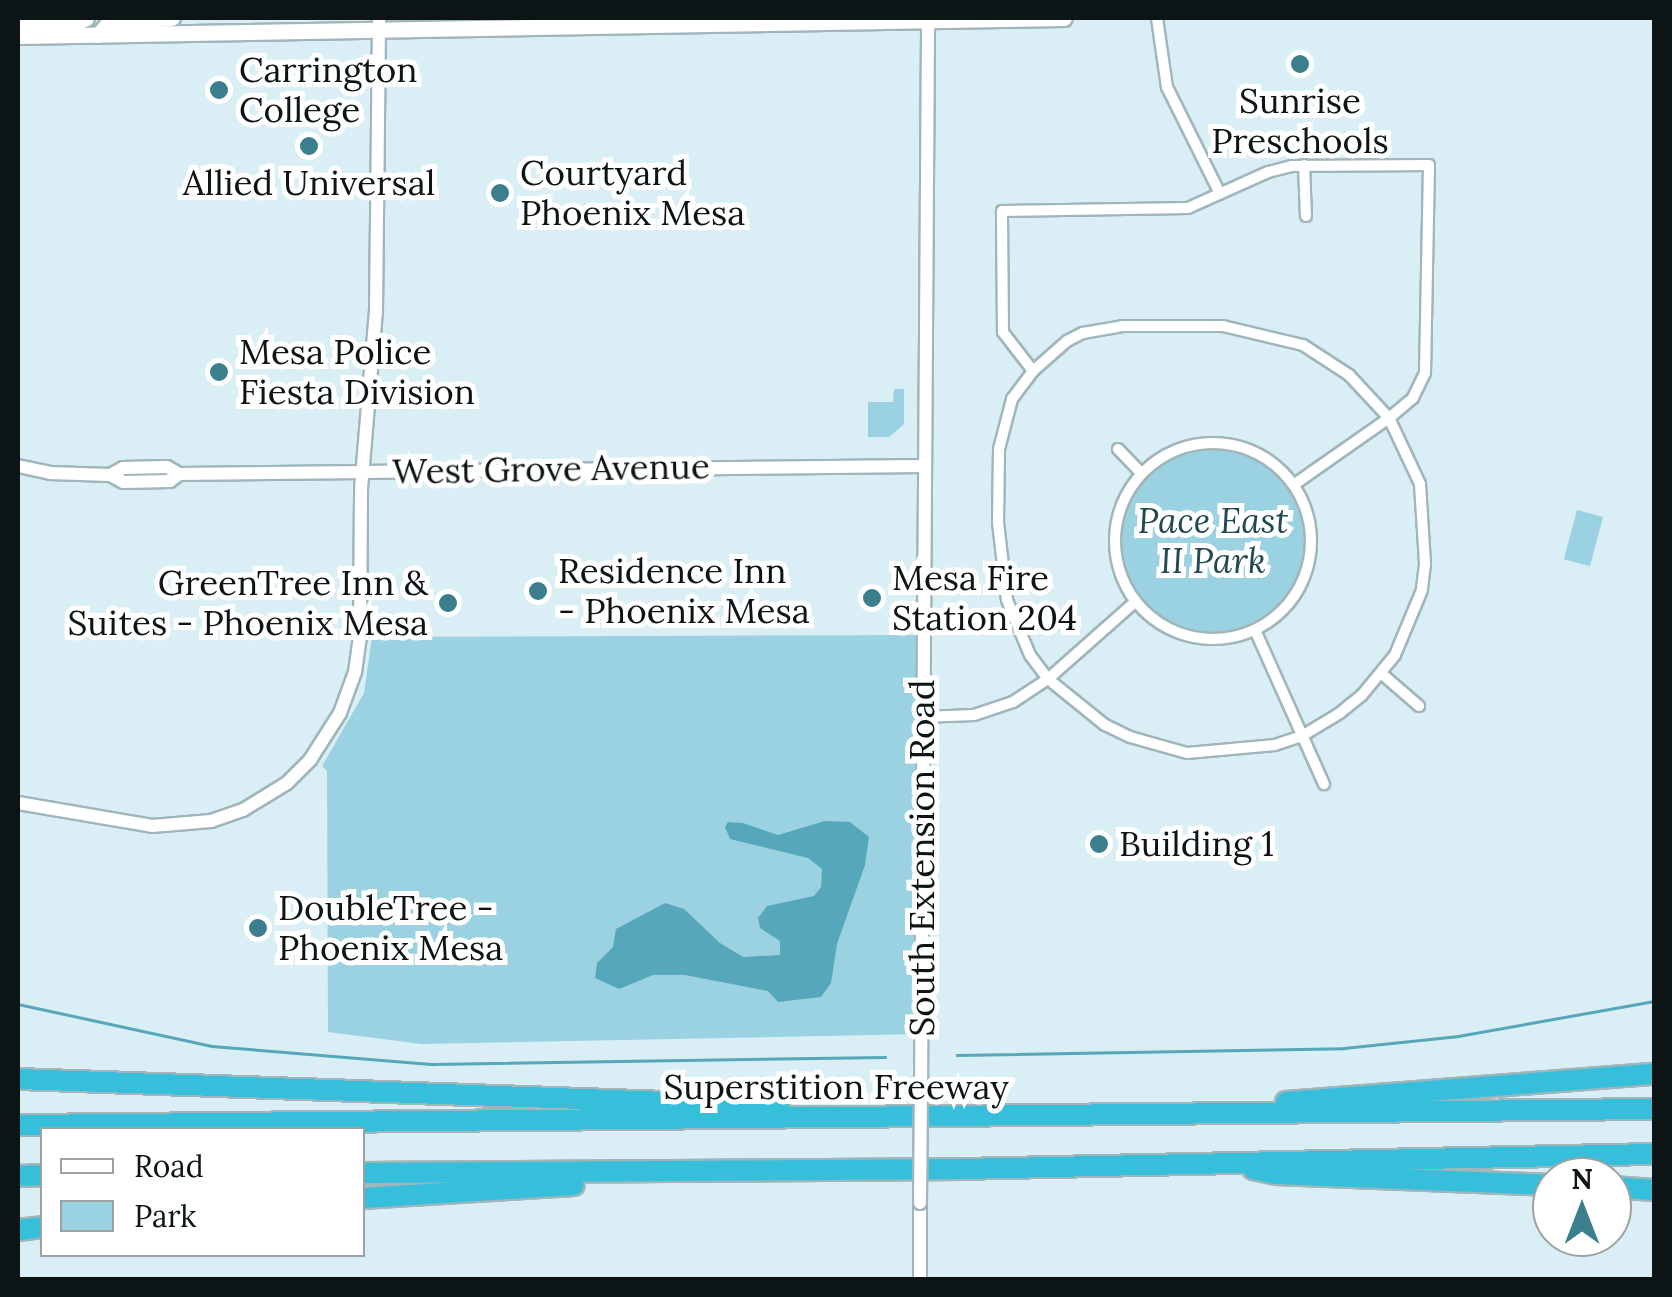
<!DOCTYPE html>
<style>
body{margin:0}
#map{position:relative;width:1672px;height:1297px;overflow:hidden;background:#d9eff5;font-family:Lora,serif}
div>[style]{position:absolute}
.green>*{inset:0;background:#9bd2e1;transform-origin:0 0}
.round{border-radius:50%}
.water>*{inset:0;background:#57a7ba}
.stream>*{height:2.5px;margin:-1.25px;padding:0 1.25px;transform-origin:1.25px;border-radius:1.25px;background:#57a7ba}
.roads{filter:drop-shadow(2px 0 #a0b6bb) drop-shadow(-2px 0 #a0b6bb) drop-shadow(0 2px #a0b6bb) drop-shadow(0 -2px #a0b6bb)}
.minor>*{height:10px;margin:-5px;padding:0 5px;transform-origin:5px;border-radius:5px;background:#fff}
.minor>.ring{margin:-5px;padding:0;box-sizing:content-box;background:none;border:10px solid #fff;border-radius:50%}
.tertiary>*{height:12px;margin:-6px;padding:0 6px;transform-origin:6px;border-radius:6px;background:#fff}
.secondary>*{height:15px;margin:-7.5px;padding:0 7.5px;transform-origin:7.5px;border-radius:7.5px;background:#fff}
.motorway>*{height:20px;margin:-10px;padding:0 10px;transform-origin:10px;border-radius:10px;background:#36bfdb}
.bridges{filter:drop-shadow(2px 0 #a0b6bb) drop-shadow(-2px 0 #a0b6bb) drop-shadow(0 2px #a0b6bb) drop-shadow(0 -2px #a0b6bb)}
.tertiary-bridge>*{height:12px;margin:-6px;padding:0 6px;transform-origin:6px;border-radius:6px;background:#fff}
.dots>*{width:28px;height:28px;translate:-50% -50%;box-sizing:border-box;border:5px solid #fff;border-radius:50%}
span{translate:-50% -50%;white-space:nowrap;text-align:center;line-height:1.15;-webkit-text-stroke:10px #fff;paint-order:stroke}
.poi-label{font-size:35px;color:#0c1416}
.left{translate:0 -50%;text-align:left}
.right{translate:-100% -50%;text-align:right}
.street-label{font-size:35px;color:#0c1416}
.park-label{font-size:35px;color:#224851;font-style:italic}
.frame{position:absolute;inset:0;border:20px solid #0c1416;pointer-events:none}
.legend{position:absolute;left:40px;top:1127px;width:325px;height:130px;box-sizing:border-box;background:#fff;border:2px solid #9ea1a2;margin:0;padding:12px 18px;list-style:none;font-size:30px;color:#0c1416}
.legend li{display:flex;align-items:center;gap:20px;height:50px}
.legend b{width:50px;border:2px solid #9ea1a2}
.north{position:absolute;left:1532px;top:1157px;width:100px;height:100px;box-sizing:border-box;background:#fff;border:2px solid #9ea1a2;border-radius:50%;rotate:0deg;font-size:28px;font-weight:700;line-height:40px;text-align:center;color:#0c1416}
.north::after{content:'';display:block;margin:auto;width:35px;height:45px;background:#3b7e8e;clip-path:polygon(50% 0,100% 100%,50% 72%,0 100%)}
</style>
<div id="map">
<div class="green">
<i style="clip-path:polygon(894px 389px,904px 389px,904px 424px,889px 437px,868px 437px,868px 402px,893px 402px)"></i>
<i class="round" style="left:1119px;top:447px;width:188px;height:188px"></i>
<i style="left:1577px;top:510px;width:27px;height:51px;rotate:15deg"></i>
<i style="clip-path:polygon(923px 635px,921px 1034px,421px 1044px,328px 1032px,327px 771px,322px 766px,364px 693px,372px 637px)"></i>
</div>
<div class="water">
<i style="clip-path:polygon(825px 821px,850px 822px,869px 837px,865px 865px,837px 944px,831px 983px,821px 997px,778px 1002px,768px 991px,685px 975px,653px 975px,619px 989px,595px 978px,597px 963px,613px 947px,616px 929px,665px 903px,684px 909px,720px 943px,743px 957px,780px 955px,780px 941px,760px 928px,758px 918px,767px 906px,814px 896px,821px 887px,822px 869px,808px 858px,730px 839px,725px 827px,728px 822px,743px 823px,778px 835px)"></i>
</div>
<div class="stream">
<i style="left:18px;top:1004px;width:198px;rotate:12.2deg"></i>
<i style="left:212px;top:1046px;width:222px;rotate:4.7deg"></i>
<i style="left:433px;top:1064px;width:452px;rotate:-0.9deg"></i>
<i style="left:957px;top:1055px;width:387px;rotate:-1deg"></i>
<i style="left:1344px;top:1048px;width:115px;rotate:-6deg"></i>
<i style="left:1458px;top:1036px;width:199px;rotate:-10.1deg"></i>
</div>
<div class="roads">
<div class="minor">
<i style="left:1157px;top:18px;width:70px;rotate:81.8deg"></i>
<i style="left:1167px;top:87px;width:119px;rotate:63.6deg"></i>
<i style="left:1304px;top:165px;width:51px;rotate:87.8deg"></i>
<i style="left:1429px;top:165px;width:208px;rotate:91.1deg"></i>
<i style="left:1425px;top:373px;width:28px;rotate:116deg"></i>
<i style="left:1413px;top:398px;width:31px;rotate:140deg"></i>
<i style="left:1389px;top:418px;width:73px;rotate:64.8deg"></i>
<i style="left:1420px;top:484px;width:80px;rotate:86.4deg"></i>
<i style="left:1425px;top:564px;width:26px;rotate:97deg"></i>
<i style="left:1422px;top:590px;width:70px;rotate:112.6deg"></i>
<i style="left:1395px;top:655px;width:52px;rotate:129.5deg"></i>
<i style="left:1362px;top:695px;width:28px;rotate:141deg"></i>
<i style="left:1340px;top:713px;width:44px;rotate:148.8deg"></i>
<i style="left:1302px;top:736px;width:28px;rotate:162deg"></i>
<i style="left:1275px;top:745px;width:88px;rotate:174.8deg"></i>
<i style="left:1187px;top:753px;width:59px;rotate:-164.3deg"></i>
<i style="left:1130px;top:737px;width:28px;rotate:-154deg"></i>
<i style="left:1105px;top:725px;width:73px;rotate:-141.1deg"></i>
<i style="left:1048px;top:679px;width:30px;rotate:-127deg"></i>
<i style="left:1030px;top:655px;width:60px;rotate:-112.7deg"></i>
<i style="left:1007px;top:600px;width:79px;rotate:-96.6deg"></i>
<i style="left:998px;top:522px;width:73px;rotate:-89.2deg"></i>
<i style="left:999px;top:449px;width:52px;rotate:-75.4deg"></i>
<i style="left:1012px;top:399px;width:35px;rotate:-53deg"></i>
<i style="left:1033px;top:371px;width:49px;rotate:-127.6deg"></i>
<i style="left:1003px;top:332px;width:121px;rotate:-90.5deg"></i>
<i style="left:1002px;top:211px;width:186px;rotate:-0.9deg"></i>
<i style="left:1188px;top:208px;width:88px;rotate:-24.2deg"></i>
<i style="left:1268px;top:172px;width:25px;rotate:-14deg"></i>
<i style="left:1292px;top:166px;width:137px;rotate:-0.4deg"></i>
<i style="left:1033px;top:371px;width:45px;rotate:-41.4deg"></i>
<i style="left:1067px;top:341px;width:18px;rotate:-27deg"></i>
<i style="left:1083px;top:333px;width:40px;rotate:-10deg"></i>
<i style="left:1122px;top:326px;width:101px"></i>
<i style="left:1223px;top:326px;width:82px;rotate:13.4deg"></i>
<i style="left:1303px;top:345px;width:55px;rotate:33.1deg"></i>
<i style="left:1349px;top:375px;width:59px;rotate:47.1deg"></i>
<i style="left:1389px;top:418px;width:113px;rotate:145deg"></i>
<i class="ring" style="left:1115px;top:443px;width:186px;height:186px"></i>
<i style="left:1118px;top:449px;width:33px;rotate:46deg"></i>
<i style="left:1255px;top:630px;width:169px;rotate:65.9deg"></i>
<i style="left:1382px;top:674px;width:49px;rotate:40.9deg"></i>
<i style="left:922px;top:717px;width:52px;rotate:-2.2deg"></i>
<i style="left:974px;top:715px;width:41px;rotate:-18.4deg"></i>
<i style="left:1013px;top:702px;width:42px;rotate:-33.3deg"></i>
<i style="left:1048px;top:679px;width:116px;rotate:-41.5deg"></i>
</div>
<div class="tertiary">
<i style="left:18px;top:466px;width:33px;rotate:12deg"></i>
<i style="left:50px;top:473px;width:60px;rotate:1.9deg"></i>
<i style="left:110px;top:475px;width:15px;rotate:28deg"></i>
<i style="left:123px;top:482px;width:47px;rotate:-1.2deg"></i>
<i style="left:170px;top:481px;width:11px;rotate:-38deg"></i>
<i style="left:110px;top:475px;width:15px;rotate:-28deg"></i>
<i style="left:123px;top:468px;width:44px;rotate:-1.3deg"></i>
<i style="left:167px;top:467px;width:14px;rotate:30deg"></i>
<i style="left:179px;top:474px;width:744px;rotate:-0.62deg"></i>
<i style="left:18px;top:803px;width:136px;rotate:9.7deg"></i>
<i style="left:152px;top:826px;width:59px;rotate:-4.8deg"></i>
<i style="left:211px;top:821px;width:34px;rotate:-19deg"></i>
<i style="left:243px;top:810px;width:52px;rotate:-31.5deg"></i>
<i style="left:287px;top:783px;width:33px;rotate:-45deg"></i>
<i style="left:310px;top:760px;width:56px;rotate:-57.4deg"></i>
<i style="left:340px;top:713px;width:44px;rotate:-69.9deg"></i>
<i style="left:355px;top:672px;width:34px;rotate:-82deg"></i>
<i style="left:360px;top:638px;width:149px;rotate:-89.6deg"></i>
<i style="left:361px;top:489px;width:178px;rotate:-85.2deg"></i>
<i style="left:376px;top:312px;width:294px;rotate:-89.4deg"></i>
<i style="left:921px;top:1087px;width:1069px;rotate:-89.62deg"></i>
<i style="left:920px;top:1280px;width:77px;rotate:-90deg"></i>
</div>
<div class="secondary">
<i style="left:18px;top:27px;width:57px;rotate:-4deg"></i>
<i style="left:75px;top:23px;width:12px;rotate:-24deg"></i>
<i style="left:98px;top:35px;width:16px;rotate:-50deg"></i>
<i style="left:108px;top:23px;width:64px;rotate:-4.5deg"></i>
<i style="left:18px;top:36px;width:1046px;rotate:-0.99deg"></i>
</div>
<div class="motorway">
<i style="left:18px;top:1079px;width:761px;rotate:2.03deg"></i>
<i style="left:1286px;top:1102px;width:369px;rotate:-4.4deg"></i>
<i style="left:18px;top:1125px;width:1636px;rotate:-0.56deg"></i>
<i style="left:1253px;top:1169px;width:24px;rotate:12deg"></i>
<i style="left:1276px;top:1174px;width:276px;rotate:2.3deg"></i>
<i style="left:362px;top:1173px;width:598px;rotate:-0.38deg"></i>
<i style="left:960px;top:1169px;width:694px;rotate:-1.24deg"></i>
<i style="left:18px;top:1176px;width:24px;rotate:-2deg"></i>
<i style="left:1612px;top:1187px;width:42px;rotate:4.1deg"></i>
<i style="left:362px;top:1198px;width:212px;rotate:-3.5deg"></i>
<i style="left:18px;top:1230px;width:24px;rotate:-7deg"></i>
</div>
</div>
<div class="bridges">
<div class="tertiary-bridge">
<i style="left:920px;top:1203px;width:116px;rotate:-89.5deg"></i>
</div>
</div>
<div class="dots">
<i style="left:1300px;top:64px;background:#3b7e8e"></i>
<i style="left:219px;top:90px;background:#3b7e8e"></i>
<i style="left:309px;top:146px;background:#3b7e8e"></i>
<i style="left:500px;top:193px;background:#3b7e8e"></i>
<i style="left:219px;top:372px;background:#3b7e8e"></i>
<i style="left:538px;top:591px;background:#3b7e8e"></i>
<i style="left:872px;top:598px;background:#3b7e8e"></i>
<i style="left:448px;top:603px;background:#3b7e8e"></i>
<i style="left:1099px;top:844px;background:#3b7e8e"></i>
<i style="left:258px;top:928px;background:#3b7e8e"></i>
</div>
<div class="poi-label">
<span class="left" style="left:239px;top:90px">Carrington<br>College</span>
<span style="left:1300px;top:121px">Sunrise<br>Preschools</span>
<span class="left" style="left:520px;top:193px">Courtyard<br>Phoenix Mesa</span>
<span style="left:309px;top:183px">Allied Universal</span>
<span class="left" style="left:239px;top:372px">Mesa Police<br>Fiesta Division</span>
<span class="left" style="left:558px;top:591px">Residence Inn<br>- Phoenix Mesa</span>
<span class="left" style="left:892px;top:598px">Mesa Fire<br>Station 204</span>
<span class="right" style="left:428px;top:603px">GreenTree Inn &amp;<br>Suites - Phoenix Mesa</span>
<span class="left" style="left:1119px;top:844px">Building 1</span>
<span class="left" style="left:278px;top:928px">DoubleTree -<br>Phoenix Mesa</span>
</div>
<div class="street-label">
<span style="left:551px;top:469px;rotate:-1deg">West Grove Avenue</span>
<span style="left:922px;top:858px;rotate:-90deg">South Extension Road</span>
<span style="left:836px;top:1087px">Superstition Freeway</span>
</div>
<div class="park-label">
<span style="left:1213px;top:541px">Pace East<br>II Park</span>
</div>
<div class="frame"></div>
<ul class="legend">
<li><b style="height:12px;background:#fff"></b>Road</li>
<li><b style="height:28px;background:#9bd2e1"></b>Park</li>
</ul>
<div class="north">N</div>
</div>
